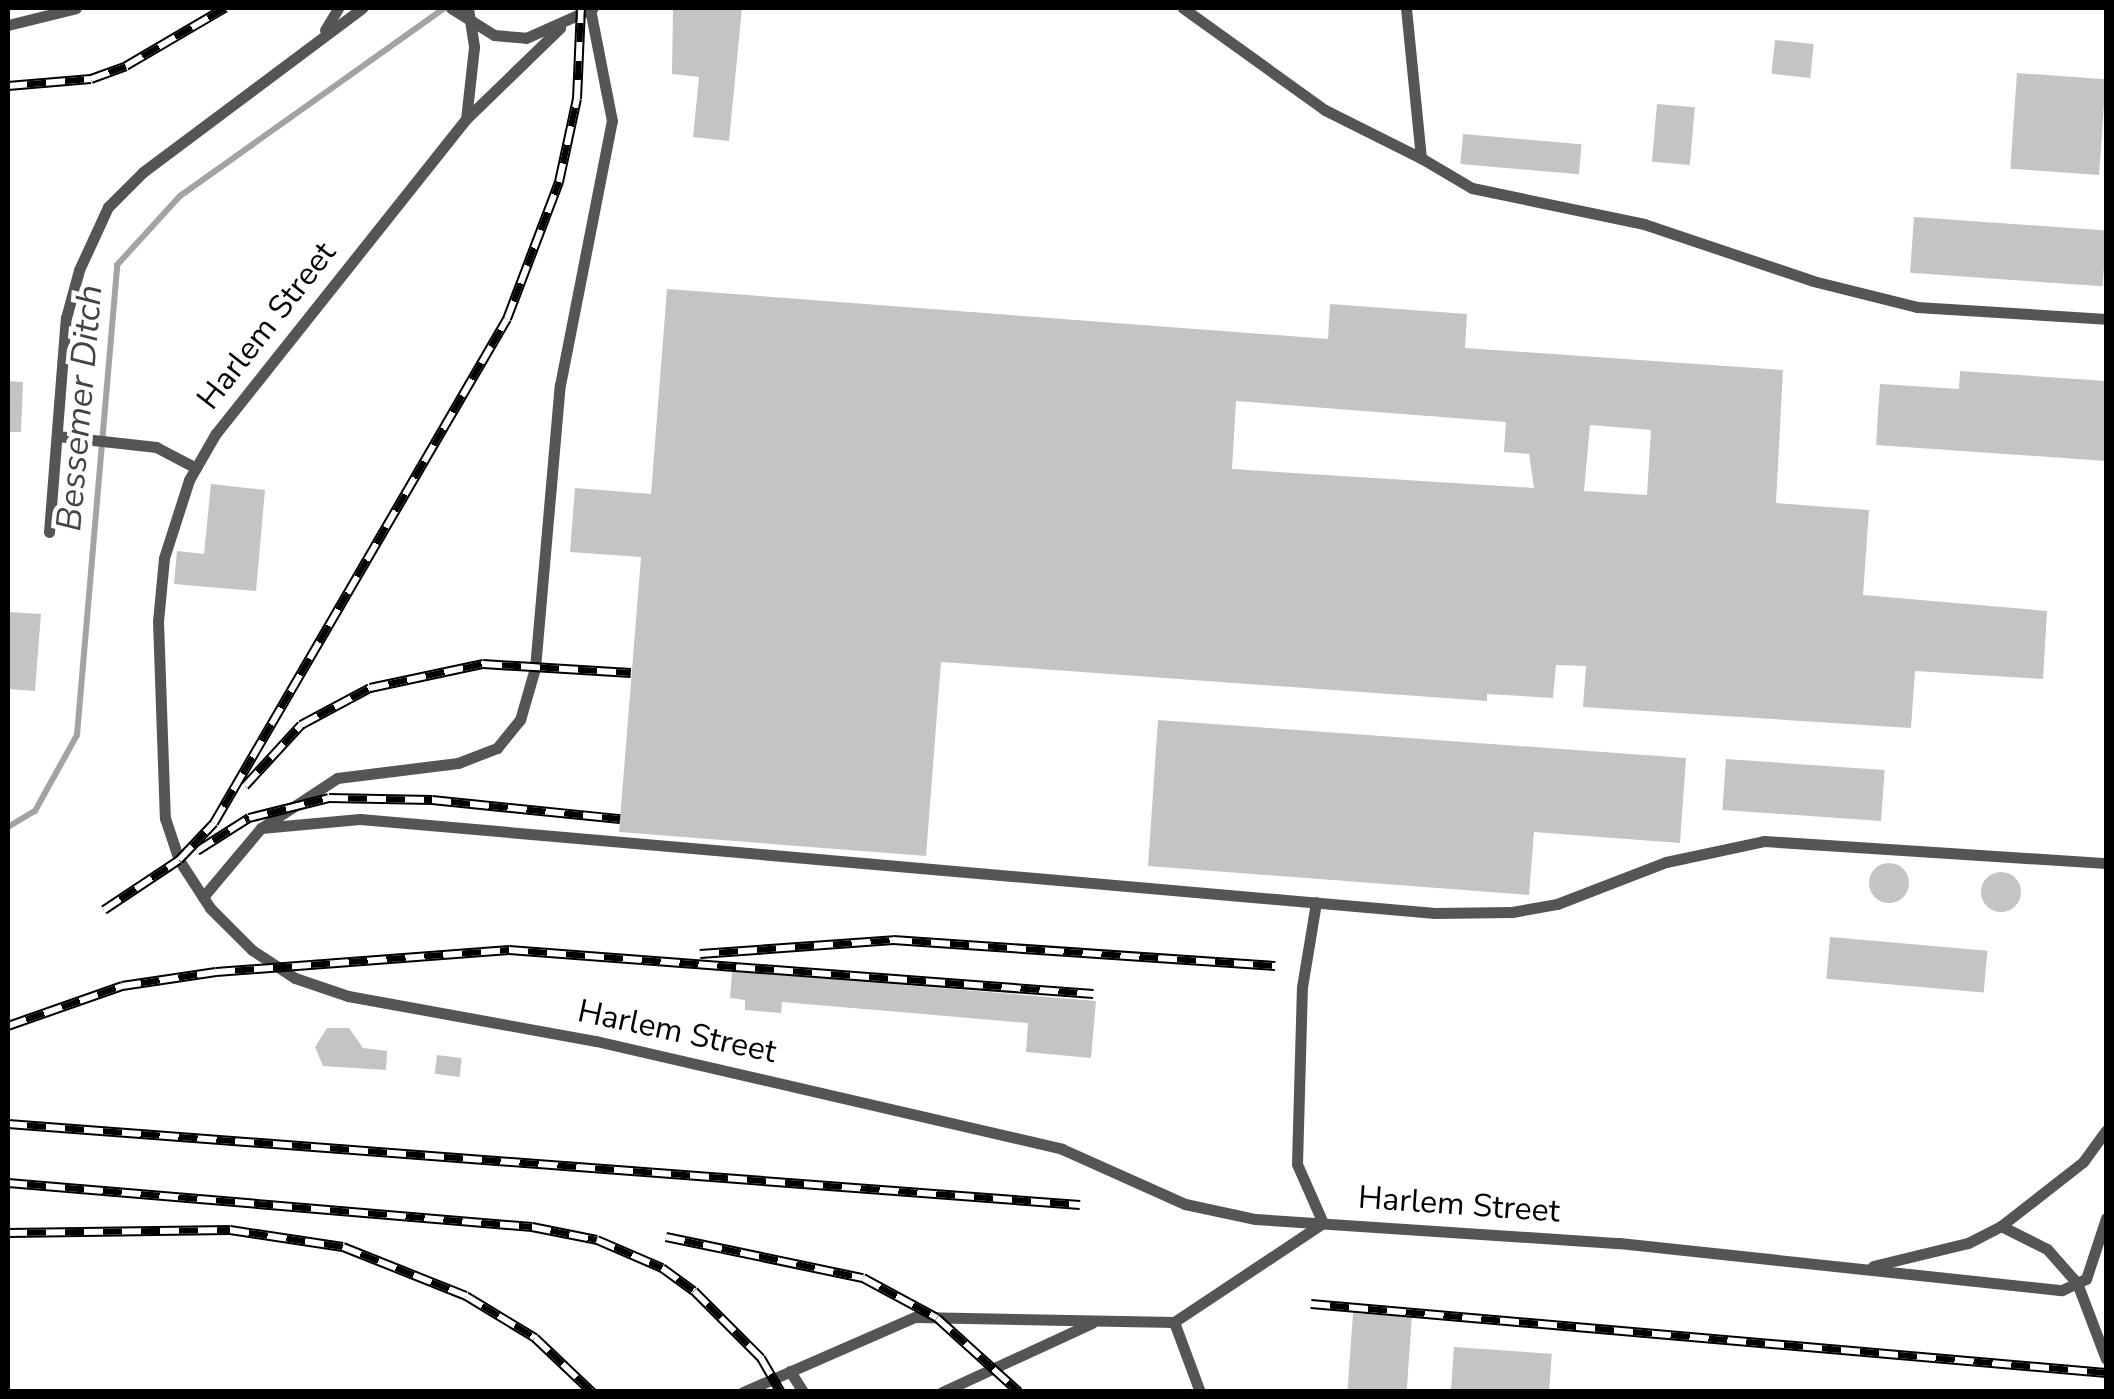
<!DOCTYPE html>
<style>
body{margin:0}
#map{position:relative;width:2114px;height:1399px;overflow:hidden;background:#fff;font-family:"Nunito Sans",sans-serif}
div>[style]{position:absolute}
.stream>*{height:6px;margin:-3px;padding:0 3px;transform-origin:3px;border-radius:3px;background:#a3a3a3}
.building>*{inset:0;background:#c4c4c4;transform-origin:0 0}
.round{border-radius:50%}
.lane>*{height:11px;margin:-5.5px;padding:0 5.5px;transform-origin:5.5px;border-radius:5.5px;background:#555}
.rail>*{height:10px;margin-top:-5px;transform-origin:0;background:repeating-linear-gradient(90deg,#fff 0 19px,#000 0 38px);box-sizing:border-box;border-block:2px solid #000}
span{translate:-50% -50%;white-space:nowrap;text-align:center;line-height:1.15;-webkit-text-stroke:9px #fff;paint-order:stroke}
.street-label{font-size:32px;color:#000}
.water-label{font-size:35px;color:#444;font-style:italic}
.frame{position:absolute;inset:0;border:10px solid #000;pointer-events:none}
</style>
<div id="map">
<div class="stream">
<i style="left:8px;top:827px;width:31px;rotate:-31deg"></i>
<i style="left:35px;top:811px;width:87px;rotate:-61.1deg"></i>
<i style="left:77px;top:735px;width:472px;rotate:-85.1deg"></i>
<i style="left:117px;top:265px;width:93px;rotate:-47.6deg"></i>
<i style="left:180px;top:196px;width:325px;rotate:-35.4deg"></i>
</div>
<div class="building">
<i style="clip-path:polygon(673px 8px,742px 8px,729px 141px,693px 137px,699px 77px,672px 74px)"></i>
<i style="left:1775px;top:40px;width:39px;height:34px;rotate:6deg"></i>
<i style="left:2017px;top:73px;width:89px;height:96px;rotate:4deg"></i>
<i style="left:1657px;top:104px;width:38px;height:58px;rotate:5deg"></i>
<i style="left:1463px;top:134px;width:119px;height:30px;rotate:5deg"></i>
<i style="left:1914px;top:217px;width:193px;height:56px;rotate:4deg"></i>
<i style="clip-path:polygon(evenodd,667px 289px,1328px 339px,1330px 304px,1467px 314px,1465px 348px,1783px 370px,1776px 503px,1869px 510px,1863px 595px,2047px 611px,2043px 679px,1915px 671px,1911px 728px,1583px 707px,1586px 666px,1556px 665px,1553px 698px,1487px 694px,1487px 701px,941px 662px,926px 856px,619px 832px,641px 557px,570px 552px,575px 488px,651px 494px,667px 289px,1236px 401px,1506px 422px,1504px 452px,1529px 454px,1534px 488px,1232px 469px,1236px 401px,667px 289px,1590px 425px,1651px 430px,1647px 495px,1584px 491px,1590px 425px)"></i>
<i style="clip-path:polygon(1960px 371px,2106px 381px,2106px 461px,1876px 445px,1880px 384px,1959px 389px)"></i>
<i style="clip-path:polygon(8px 381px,23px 382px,21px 432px,8px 432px)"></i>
<i style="clip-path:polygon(211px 484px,265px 490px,256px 591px,174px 584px,177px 551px,204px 554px)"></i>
<i style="clip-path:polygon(8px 612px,41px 614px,35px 691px,8px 689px)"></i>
<i style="clip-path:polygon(1158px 720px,1686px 758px,1680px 843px,1534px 832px,1529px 895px,1148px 866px)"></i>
<i style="left:1726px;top:759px;width:159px;height:51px;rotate:4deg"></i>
<i class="round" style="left:1869px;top:863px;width:40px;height:40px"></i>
<i class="round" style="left:1981px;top:872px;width:40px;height:40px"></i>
<i style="left:1830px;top:937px;width:158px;height:42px;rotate:5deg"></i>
<i style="clip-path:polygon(732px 971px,1096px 1001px,1091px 1058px,1026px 1052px,1028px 1023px,782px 1002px,781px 1013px,745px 1010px,745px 1000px,730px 998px)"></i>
<i style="clip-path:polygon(327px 1028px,349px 1028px,363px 1048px,387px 1051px,386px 1070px,323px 1066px,315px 1047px)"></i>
<i style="left:437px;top:1055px;width:25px;height:19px;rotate:7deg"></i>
<i style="left:1353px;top:1313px;width:59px;height:79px;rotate:4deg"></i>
<i style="left:1454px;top:1347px;width:98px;height:45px;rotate:4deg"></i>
</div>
<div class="lane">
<i style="left:451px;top:8px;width:51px;rotate:32.1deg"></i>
<i style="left:494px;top:35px;width:32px;rotate:5deg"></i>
<i style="left:526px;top:38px;width:73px;rotate:-24.1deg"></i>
<i style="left:468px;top:8px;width:39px;rotate:81deg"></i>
<i style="left:474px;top:47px;width:72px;rotate:96.3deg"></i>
<i style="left:466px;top:119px;width:401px;rotate:128.5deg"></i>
<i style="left:216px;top:433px;width:54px;rotate:119.9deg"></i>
<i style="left:189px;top:480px;width:82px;rotate:107.8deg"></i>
<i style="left:164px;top:558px;width:63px;rotate:95.4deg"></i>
<i style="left:158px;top:621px;width:197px;rotate:88deg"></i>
<i style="left:165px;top:818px;width:44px;rotate:71.6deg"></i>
<i style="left:179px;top:860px;width:57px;rotate:57.1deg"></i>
<i style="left:210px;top:908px;width:59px;rotate:45deg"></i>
<i style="left:252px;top:950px;width:51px;rotate:33.1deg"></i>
<i style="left:295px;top:978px;width:56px;rotate:18.8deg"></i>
<i style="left:348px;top:996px;width:252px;rotate:10.3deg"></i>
<i style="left:596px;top:1041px;width:478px;rotate:13deg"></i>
<i style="left:1062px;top:1149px;width:135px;rotate:24.1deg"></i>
<i style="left:1185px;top:1204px;width:72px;rotate:12.1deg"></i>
<i style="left:1255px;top:1219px;width:365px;rotate:3.8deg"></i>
<i style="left:1619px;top:1243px;width:445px;rotate:6.1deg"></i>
<i style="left:2062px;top:1290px;width:26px;rotate:-25deg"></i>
<i style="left:2086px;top:1279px;width:64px;rotate:-71.8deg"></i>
<i style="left:1183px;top:8px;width:175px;rotate:35.7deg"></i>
<i style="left:1325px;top:110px;width:110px;rotate:26.6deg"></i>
<i style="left:1406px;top:8px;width:151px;rotate:84.3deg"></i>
<i style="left:1421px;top:158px;width:59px;rotate:30.5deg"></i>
<i style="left:1472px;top:188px;width:176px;rotate:11.8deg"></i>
<i style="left:1644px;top:224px;width:178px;rotate:18.6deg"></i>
<i style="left:1813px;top:281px;width:107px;rotate:14deg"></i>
<i style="left:1917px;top:307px;width:189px;rotate:3.6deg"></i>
<i style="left:8px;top:25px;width:70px;rotate:-14deg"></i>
<i style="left:325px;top:30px;width:26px;rotate:-59deg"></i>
<i style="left:466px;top:119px;width:131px;rotate:-44.1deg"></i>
<i style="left:57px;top:436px;width:100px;rotate:6.3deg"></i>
<i style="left:156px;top:447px;width:45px;rotate:27.7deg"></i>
<i style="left:49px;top:532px;width:215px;rotate:-85.5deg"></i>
<i style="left:66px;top:318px;width:50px;rotate:-74.8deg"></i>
<i style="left:79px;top:270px;width:69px;rotate:-65.3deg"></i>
<i style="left:108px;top:207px;width:49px;rotate:-45deg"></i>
<i style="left:143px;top:172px;width:274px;rotate:-36.8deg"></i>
<i style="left:261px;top:828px;width:99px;rotate:-5.2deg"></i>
<i style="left:360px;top:819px;width:1079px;rotate:5deg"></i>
<i style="left:1435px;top:913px;width:77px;rotate:-0.7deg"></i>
<i style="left:1512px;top:912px;width:46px;rotate:-10.1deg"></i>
<i style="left:1557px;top:904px;width:117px;rotate:-21.1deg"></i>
<i style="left:1666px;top:862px;width:100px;rotate:-12.1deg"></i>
<i style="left:1764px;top:841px;width:343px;rotate:3.7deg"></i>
<i style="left:203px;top:897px;width:90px;rotate:-50deg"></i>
<i style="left:261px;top:828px;width:91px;rotate:-33.3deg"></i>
<i style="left:337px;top:778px;width:122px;rotate:-7.1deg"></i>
<i style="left:458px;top:763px;width:42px;rotate:-21deg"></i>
<i style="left:497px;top:748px;width:36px;rotate:-51deg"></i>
<i style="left:520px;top:720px;width:54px;rotate:-73.9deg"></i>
<i style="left:535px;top:668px;width:284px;rotate:-85deg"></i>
<i style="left:560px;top:385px;width:269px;rotate:-78.9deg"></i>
<i style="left:612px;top:121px;width:114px;rotate:-101.1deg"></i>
<i style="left:2001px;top:1226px;width:51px;rotate:26.6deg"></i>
<i style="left:2047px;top:1249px;width:45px;rotate:48.6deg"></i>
<i style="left:2077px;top:1283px;width:81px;rotate:69.1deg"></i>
<i style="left:1873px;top:1266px;width:98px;rotate:-13.6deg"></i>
<i style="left:1968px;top:1243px;width:37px;rotate:-27deg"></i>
<i style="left:2001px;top:1226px;width:104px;rotate:-38deg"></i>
<i style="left:2083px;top:1162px;width:39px;rotate:-54deg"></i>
<i style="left:1174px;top:1322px;width:75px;rotate:69.6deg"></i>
<i style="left:790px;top:1371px;width:25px;rotate:58deg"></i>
<i style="left:743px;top:1392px;width:188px;rotate:-23.6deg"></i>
<i style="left:915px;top:1317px;width:259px;rotate:1.1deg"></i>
<i style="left:1174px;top:1322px;width:179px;rotate:-33.6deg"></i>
<i style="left:1323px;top:1223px;width:64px;rotate:-113.8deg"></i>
<i style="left:1297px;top:1164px;width:177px;rotate:-88.4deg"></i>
<i style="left:1302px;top:987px;width:86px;rotate:-80.6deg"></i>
<i style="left:942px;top:1392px;width:165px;rotate:-24.7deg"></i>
</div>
<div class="rail">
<i style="left:8px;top:86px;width:83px;rotate:-4.8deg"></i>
<i style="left:91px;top:79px;width:37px;rotate:-20deg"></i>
<i style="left:126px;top:66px;width:115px;rotate:-30.4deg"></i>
<i style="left:245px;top:786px;width:83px;rotate:-47.4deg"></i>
<i style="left:301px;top:725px;width:78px;rotate:-28.2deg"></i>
<i style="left:370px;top:688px;width:116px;rotate:-12deg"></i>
<i style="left:483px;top:664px;width:148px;rotate:3.5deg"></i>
<i style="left:197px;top:851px;width:62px;rotate:-32.4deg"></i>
<i style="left:249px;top:818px;width:82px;rotate:-14deg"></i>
<i style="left:329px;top:798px;width:103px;rotate:1.1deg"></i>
<i style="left:432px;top:800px;width:189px;rotate:5.8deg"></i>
<i style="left:104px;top:910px;width:90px;rotate:-33.7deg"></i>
<i style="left:179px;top:860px;width:51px;rotate:-46.6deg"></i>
<i style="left:214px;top:823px;width:583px;rotate:-59.83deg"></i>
<i style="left:507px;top:319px;width:147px;rotate:-69.2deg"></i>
<i style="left:559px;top:182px;width:85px;rotate:-77.8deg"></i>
<i style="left:577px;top:99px;width:91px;rotate:-87.5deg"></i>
<i style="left:700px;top:954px;width:194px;rotate:-4.1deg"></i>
<i style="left:893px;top:940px;width:383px;rotate:3.9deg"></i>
<i style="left:8px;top:1026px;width:121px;rotate:-19.3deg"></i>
<i style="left:122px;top:986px;width:95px;rotate:-8.5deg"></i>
<i style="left:216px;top:972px;width:294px;rotate:-4.3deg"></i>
<i style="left:509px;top:950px;width:586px;rotate:4.31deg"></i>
<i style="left:8px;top:1124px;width:1075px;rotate:4.32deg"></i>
<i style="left:8px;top:1183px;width:526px;rotate:4.8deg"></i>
<i style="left:532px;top:1227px;width:66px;rotate:11.3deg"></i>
<i style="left:597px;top:1240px;width:71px;rotate:23.3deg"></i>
<i style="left:662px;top:1268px;width:39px;rotate:36deg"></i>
<i style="left:694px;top:1291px;width:95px;rotate:45deg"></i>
<i style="left:761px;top:1358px;width:39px;rotate:60deg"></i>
<i style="left:8px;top:1233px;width:222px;rotate:-0.8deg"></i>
<i style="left:230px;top:1230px;width:114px;rotate:8.6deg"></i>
<i style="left:343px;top:1247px;width:132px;rotate:21.7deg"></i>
<i style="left:466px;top:1296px;width:81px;rotate:31.3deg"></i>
<i style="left:535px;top:1338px;width:79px;rotate:43.5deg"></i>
<i style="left:666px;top:1237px;width:201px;rotate:11.8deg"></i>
<i style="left:863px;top:1278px;width:84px;rotate:28.4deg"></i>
<i style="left:937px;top:1318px;width:110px;rotate:42.1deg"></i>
<i style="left:1311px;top:1304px;width:798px;rotate:4.96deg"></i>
</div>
<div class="street-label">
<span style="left:267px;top:326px;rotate:-52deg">Harlem Street</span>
<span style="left:677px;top:1032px;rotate:12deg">Harlem Street</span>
<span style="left:1459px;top:1205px;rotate:4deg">Harlem Street</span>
</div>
<div class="water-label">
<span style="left:80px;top:408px;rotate:-85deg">Bessemer Ditch</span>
</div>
<div class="frame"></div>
</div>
